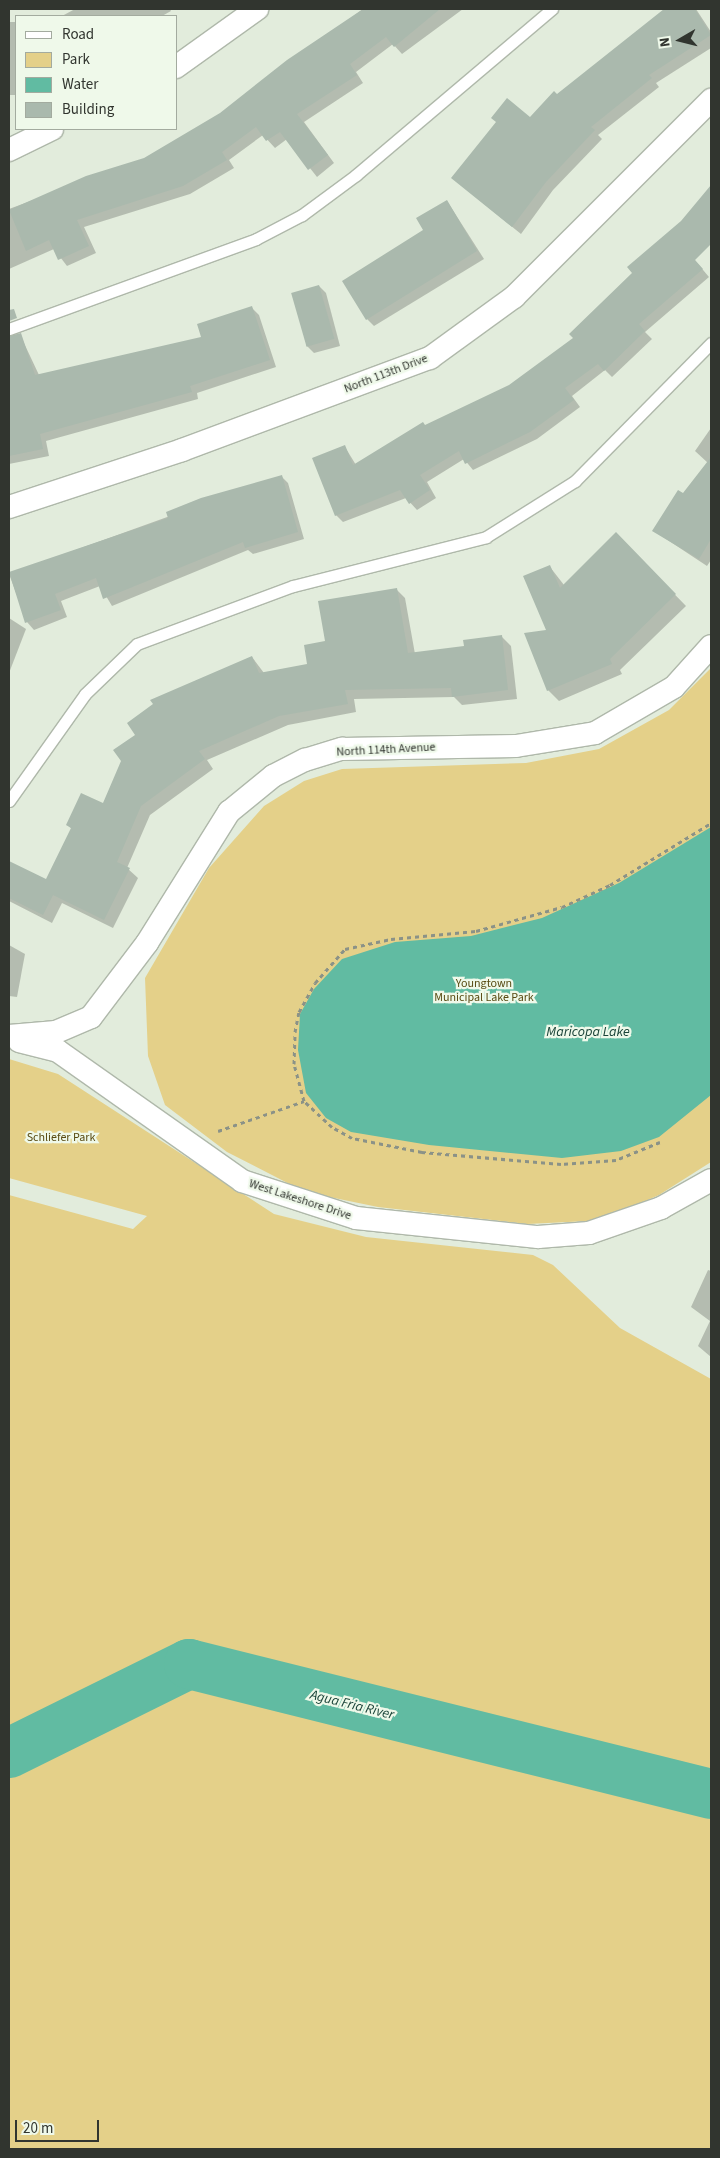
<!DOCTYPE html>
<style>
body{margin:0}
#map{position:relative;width:720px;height:2158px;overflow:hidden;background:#e2ecdc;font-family:"Source Sans 3",sans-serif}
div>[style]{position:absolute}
.green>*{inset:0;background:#e4d089}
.water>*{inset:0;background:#61bba2}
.shadow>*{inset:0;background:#0003;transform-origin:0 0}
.river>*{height:50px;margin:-25px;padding:0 25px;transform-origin:25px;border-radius:25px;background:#61bba2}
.building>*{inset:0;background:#aab9ad;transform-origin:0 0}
.path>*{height:3px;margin-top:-1.5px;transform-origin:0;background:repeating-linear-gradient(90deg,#8b9287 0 4px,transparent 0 8px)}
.roads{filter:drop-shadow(1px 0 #afb8aa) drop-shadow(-1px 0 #afb8aa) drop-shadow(0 1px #afb8aa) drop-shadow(0 -1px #afb8aa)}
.lane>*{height:11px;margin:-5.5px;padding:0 5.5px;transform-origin:5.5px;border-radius:5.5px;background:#fff}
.street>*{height:22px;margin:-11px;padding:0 11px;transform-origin:11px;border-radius:11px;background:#fff}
span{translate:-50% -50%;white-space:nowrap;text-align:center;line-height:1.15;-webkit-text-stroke:4.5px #eff9ea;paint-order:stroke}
.street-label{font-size:12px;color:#31352f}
.park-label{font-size:12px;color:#594b13}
.water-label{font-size:14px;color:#1b4439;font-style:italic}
.frame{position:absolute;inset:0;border:10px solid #31352f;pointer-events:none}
.legend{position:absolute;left:15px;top:15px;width:162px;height:115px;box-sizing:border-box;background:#eff9ea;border:1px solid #a3ab9f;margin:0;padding:6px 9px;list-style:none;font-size:15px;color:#31352f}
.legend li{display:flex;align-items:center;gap:10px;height:25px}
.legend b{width:25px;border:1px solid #a3ab9f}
.north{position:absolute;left:655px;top:15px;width:50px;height:50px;-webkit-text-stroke:4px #eff9ea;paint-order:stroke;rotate:262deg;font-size:14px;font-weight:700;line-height:20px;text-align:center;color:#31352f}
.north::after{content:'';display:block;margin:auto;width:18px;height:22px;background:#31352f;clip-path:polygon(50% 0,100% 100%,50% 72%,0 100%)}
.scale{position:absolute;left:15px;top:2120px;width:84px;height:22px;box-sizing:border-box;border:2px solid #31352f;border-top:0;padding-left:6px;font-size:15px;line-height:18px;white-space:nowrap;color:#31352f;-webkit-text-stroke:4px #eff9ea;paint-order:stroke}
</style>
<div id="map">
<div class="green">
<i style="clip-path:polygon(711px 668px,711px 1162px,659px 1195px,616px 1214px,588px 1221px,527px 1224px,378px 1207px,305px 1192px,227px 1152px,165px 1105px,148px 1056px,145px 978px,209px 868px,264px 806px,304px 781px,342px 769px,526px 763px,599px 749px,669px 710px)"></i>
<i style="clip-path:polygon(9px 1059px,58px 1074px,274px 1214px,366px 1237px,533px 1255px,553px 1265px,620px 1328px,711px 1379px,711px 2149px,9px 2149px,9px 1195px,133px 1229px,147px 1216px,9px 1178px)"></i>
</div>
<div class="water">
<i style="clip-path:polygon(711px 827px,711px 1095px,659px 1137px,621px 1151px,562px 1158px,429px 1145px,351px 1132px,326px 1118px,306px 1093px,298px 1050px,300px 1014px,314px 989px,342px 959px,395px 942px,471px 936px,542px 918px,619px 883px)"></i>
</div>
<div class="shadow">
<i style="clip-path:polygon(75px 9px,170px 9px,171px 11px,162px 16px,62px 16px)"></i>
<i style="clip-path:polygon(363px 9px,463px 9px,402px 54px,393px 44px,356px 72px,363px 83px,304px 122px,334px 163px,317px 177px,287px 139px,275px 148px,263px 135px,229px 160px,234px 168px,190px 194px,84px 227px,96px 253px,67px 266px,54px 249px,9px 269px,9px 209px,144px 159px,221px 115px)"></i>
<i style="clip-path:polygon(667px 9px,696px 9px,711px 32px,711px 48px,656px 83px,659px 87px,598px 135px,602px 139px,553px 190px,521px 234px,461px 185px,530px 119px)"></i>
<i style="left:16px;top:22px;width:73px;height:8px;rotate:90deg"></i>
<i style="clip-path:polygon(447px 201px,484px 259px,374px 326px,367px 319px)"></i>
<i style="clip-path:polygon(677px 239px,709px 277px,645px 332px,652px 339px,612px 377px,605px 370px,572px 396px,580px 407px,537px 439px,473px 470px,464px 459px,427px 482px,436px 498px,417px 510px,406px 498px,343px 522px,336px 515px,345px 447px,356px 465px,510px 386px,575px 338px)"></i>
<i style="clip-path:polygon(319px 286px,326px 293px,340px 346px,314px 353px,306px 345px)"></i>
<i style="clip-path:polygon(251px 307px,259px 315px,276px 367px,197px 393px,198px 399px,46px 441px,49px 456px,9px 464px,9px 346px,23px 341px,39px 375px,203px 338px)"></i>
<i style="clip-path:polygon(711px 428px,711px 560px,707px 566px,654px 531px,708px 463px,695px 451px)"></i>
<i style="clip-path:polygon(281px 476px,288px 483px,304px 539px,253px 554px,248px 550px,112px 606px,100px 586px,61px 601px,67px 617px,34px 630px,27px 622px,9px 574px)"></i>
<i style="clip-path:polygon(616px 534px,686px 606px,620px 670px,622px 674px,559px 701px,548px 690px,550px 567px,564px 585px)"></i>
<i style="clip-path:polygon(396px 589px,405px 598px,415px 654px,466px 648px,502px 637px,511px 646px,517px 699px,462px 705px,454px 697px,354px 699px,356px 712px,288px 725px,207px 760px,213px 769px,150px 815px,127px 868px,138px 878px,113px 928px,62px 903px,52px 923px,9px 901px,9px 862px,46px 881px,72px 829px,68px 825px,103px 805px,252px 657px,264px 673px,309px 665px,326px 642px)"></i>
<i style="clip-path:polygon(9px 618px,26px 629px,9px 673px)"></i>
<i style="clip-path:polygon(9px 945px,25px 954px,17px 997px,9px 996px)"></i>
<i style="clip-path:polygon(708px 1270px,711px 1271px,711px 1357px,698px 1346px,710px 1321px,691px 1307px)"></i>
</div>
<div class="river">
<i style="left:9px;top:1753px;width:201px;rotate:-26.3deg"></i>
<i style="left:189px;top:1664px;width:538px;rotate:13.98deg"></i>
</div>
<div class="building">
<i style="clip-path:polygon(363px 9px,440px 9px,394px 47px,386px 37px,350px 64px,357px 75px,297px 114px,328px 155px,308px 170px,280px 132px,266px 141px,256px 127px,222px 152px,227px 160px,183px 186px,77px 220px,89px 246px,58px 260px,49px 240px,26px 251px,9px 210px,86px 176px,144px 158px,220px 113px,287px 60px)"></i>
<i style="clip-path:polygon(664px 9px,695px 9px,711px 35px,649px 75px,652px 78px,591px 127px,595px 130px,546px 182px,512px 227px,451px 178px,496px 122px,491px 118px,507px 98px,530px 117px,554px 91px,557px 94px)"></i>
<i style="clip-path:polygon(711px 185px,711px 244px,695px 260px,703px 269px,639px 324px,645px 331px,604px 371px,598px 364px,565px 388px,574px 400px,530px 432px,465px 464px,459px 451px,420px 475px,430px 490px,409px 504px,400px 490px,335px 516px,312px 458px,345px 445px,353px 465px,423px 422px,425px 425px,509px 385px,573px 338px,569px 334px,632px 273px,627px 267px,681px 221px)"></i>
<i style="clip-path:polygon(447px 200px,477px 251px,366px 320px,342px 281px,423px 230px,416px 218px)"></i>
<i style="left:319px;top:285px;width:56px;height:29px;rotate:74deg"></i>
<i style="clip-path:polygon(252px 306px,270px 360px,190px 386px,192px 392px,40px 434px,43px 449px,9px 456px,9px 336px,21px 333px,35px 375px,201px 337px,197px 324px)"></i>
<i style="clip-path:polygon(14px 309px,17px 318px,9px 321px,9px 310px)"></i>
<i style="clip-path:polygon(711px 457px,711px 539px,699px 559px,652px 531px,678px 490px,683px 493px)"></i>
<i style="clip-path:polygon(282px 475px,298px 532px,245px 548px,243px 542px,103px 599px,96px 578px,55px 594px,61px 610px,25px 623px,9px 572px,168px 518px,166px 512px,201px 498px)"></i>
<i style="clip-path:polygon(616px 532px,676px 594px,610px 659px,612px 664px,547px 691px,524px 633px,546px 630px,523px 576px,550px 565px,560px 588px)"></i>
<i style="clip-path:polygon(397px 588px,408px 653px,464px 646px,463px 640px,502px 635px,508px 690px,452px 697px,451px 688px,345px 690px,348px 704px,279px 716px,199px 751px,205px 759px,141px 806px,117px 862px,130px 868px,104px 920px,53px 895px,43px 915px,9px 898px,9px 861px,46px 879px,71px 828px,66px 825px,81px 793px,103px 803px,121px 761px,113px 750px,135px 735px,127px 723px,153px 704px,150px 700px,252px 656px,259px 673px,307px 664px,304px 645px,325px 641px,318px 601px)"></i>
</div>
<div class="path">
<i style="left:218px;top:1131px;width:91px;rotate:-19.2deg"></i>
<i style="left:660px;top:1142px;width:48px;rotate:157.8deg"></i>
<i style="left:616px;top:1160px;width:55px;rotate:175.8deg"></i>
<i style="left:561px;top:1164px;width:140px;rotate:-175.1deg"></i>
<i style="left:422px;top:1152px;width:71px;rotate:-168.7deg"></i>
<i style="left:352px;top:1138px;width:23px;rotate:-151deg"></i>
<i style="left:332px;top:1127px;width:38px;rotate:-137deg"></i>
<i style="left:304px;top:1101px;width:38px;rotate:-105deg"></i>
<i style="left:294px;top:1064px;width:32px;rotate:-88deg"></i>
<i style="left:295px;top:1032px;width:20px;rotate:-79deg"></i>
<i style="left:299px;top:1012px;width:33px;rotate:-61deg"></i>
<i style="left:315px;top:983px;width:45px;rotate:-48.6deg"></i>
<i style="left:345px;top:949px;width:47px;rotate:-12.3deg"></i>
<i style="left:391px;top:939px;width:85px;rotate:-5.4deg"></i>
<i style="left:476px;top:931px;width:89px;rotate:-15.6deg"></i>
<i style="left:562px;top:907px;width:53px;rotate:-24.6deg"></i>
<i style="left:610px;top:885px;width:119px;rotate:-31.5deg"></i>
</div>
<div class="roads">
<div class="lane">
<i style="left:9px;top:329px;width:263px;rotate:-20deg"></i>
<i style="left:256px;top:239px;width:52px;rotate:-27.6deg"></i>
<i style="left:302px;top:215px;width:67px;rotate:-36.5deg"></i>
<i style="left:356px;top:175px;width:257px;rotate:-40.3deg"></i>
<i style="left:9px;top:801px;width:131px;rotate:-54.6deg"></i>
<i style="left:85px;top:694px;width:72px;rotate:-43.9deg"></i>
<i style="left:137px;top:644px;width:166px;rotate:-20.4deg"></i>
<i style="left:293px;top:586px;width:199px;rotate:-14.2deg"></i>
<i style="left:486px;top:537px;width:105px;rotate:-32.2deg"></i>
<i style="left:575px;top:481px;width:194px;rotate:-45.4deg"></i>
</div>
<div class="street">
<i style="left:176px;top:67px;width:100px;rotate:-35.6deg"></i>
<i style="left:9px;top:150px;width:48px;rotate:-26deg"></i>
<i style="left:9px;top:507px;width:182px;rotate:-18.2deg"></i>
<i style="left:182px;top:450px;width:265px;rotate:-20.4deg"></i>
<i style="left:430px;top:358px;width:104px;rotate:-36deg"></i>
<i style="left:514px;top:297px;width:279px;rotate:-45deg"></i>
<i style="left:9px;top:1036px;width:47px;rotate:-4.9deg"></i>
<i style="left:56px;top:1032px;width:38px;rotate:-23deg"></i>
<i style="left:91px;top:1017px;width:93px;rotate:-52.9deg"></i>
<i style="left:147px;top:943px;width:155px;rotate:-58deg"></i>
<i style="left:229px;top:812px;width:57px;rotate:-39.3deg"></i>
<i style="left:273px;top:776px;width:36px;rotate:-27deg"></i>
<i style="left:305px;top:760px;width:39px;rotate:-17deg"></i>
<i style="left:342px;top:749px;width:174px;rotate:-1deg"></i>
<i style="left:516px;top:746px;width:80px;rotate:-9.3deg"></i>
<i style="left:595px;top:733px;width:91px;rotate:-30.2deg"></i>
<i style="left:674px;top:687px;width:55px;rotate:-47.9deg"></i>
<i style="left:19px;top:1041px;width:40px;rotate:14.4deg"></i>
<i style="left:58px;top:1051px;width:225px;rotate:35.2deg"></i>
<i style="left:242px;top:1181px;width:120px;rotate:18deg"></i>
<i style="left:356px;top:1218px;width:183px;rotate:6deg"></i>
<i style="left:538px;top:1237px;width:51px;rotate:-4.5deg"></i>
<i style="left:589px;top:1233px;width:76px;rotate:-19.1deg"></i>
<i style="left:661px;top:1208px;width:57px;rotate:-29.2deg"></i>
</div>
</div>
<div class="street-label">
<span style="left:386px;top:374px;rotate:-21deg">North 113th Drive</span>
<span style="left:386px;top:750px;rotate:-3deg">North 114th Avenue</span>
<span style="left:300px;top:1200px;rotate:18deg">West Lakeshore Drive</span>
</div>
<div class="park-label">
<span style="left:484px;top:991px">Youngtown<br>Municipal Lake Park</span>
<span style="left:61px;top:1138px">Schliefer Park</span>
</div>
<div class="water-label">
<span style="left:588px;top:1032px">Maricopa Lake</span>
<span style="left:352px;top:1705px;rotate:14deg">Agua Fria River</span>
</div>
<div class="frame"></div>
<ul class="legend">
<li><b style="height:6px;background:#fff"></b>Road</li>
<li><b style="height:14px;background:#e4d089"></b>Park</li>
<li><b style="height:14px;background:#61bba2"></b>Water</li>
<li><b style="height:14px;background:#aab9ad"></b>Building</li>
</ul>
<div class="north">N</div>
<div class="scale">20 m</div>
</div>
